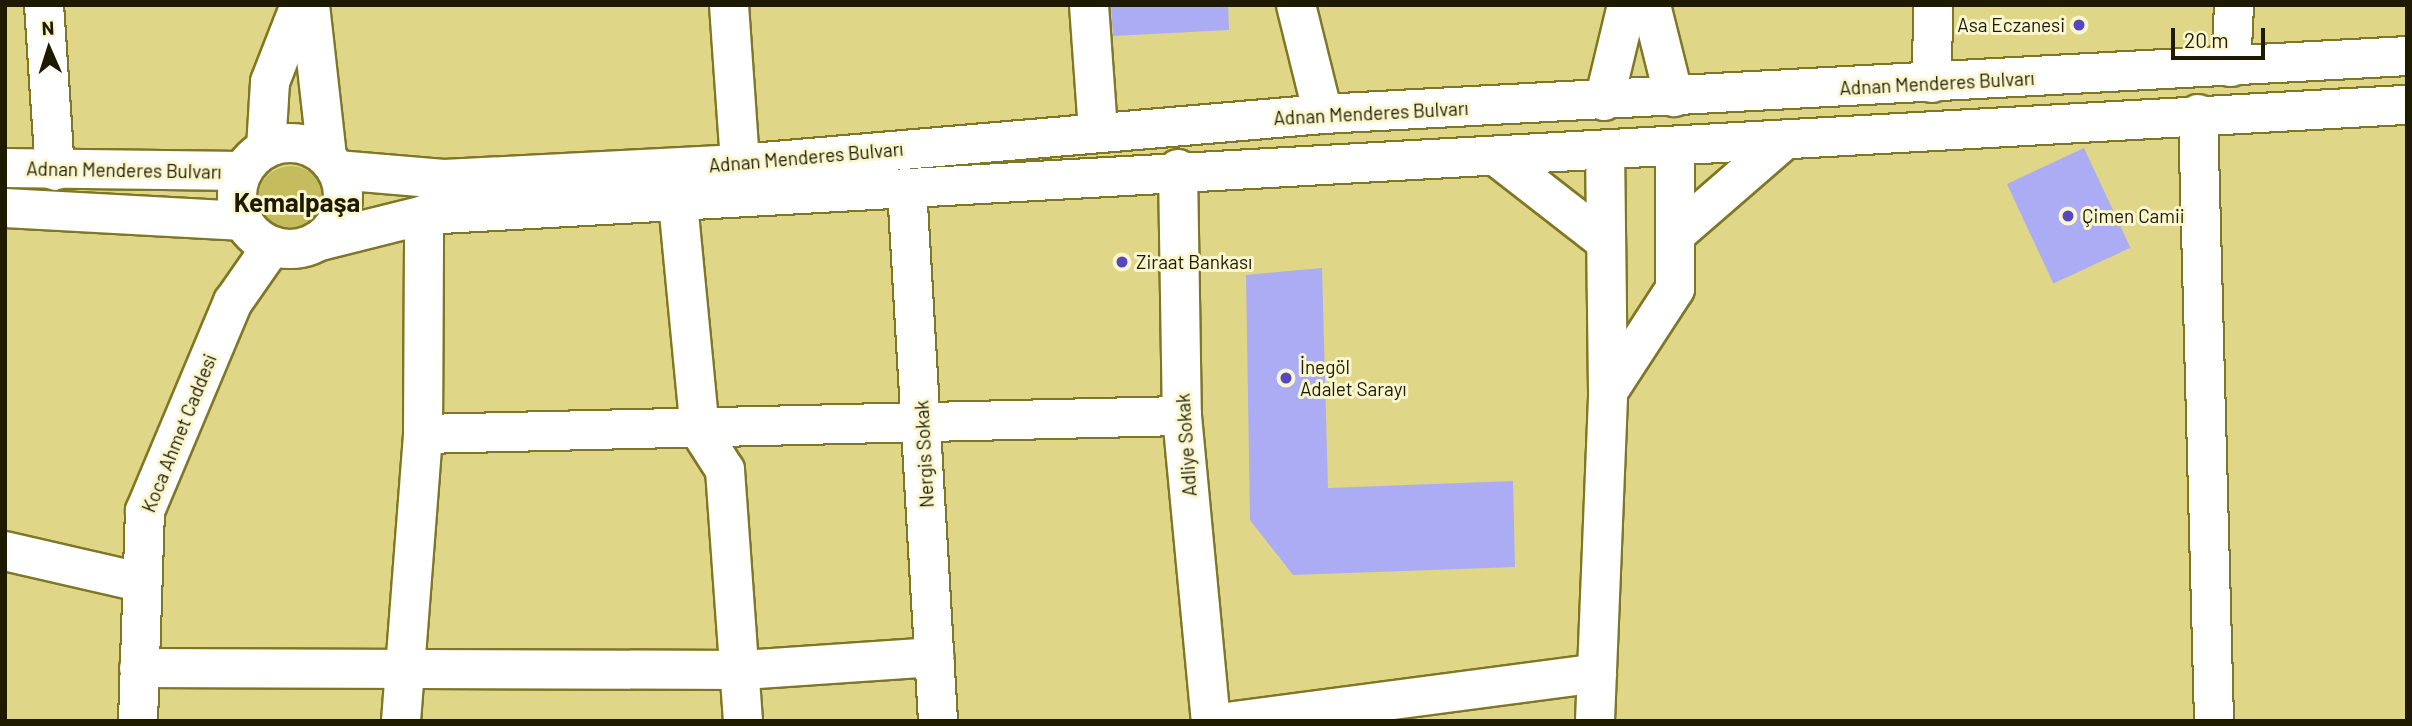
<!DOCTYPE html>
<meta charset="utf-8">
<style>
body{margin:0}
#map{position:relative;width:2412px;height:726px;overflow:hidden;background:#dfd787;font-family:Barlow,sans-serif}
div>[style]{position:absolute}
.green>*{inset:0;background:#c5bc5d}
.round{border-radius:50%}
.building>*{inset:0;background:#abacf3;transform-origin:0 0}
.roads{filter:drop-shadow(2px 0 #7f7725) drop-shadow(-2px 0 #7f7725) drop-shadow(0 2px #7f7725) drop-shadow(0 -2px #7f7725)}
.street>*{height:38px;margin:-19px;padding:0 19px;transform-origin:19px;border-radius:19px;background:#fff}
.secondary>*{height:38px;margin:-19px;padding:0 19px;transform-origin:19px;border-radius:19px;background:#fff}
.secondary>.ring{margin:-19px;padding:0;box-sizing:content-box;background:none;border:38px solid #fff;border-radius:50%}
.dots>*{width:19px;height:19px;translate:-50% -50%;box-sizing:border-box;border:4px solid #faf7d0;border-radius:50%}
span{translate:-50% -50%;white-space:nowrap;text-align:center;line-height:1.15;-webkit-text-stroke:6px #faf7d0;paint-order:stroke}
.poi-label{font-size:19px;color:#1d1a00}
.right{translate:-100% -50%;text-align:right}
.left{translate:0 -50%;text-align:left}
.street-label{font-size:19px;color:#1d1a00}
.district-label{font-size:26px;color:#1d1a00;font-weight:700}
.frame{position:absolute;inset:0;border:7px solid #1d1a00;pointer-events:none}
.north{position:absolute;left:14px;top:14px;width:70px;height:70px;-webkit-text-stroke:5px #faf7d0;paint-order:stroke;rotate:357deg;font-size:19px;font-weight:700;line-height:28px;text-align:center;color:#1d1a00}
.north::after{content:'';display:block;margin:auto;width:24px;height:32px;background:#1d1a00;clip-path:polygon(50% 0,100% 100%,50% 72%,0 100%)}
.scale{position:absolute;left:2171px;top:28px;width:94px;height:32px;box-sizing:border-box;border:4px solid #1d1a00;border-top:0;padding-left:9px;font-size:21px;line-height:24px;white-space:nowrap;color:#1d1a00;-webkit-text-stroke:5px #faf7d0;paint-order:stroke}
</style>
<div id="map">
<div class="green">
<i class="round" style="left:258px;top:166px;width:66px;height:66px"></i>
</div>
<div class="building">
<i style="clip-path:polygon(1111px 5px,1228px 5px,1229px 30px,1113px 36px)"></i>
<i style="left:2084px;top:148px;width:110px;height:85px;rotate:65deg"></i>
<i style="clip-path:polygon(1322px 268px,1328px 488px,1513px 481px,1515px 567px,1293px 575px,1250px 520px,1246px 275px)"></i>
</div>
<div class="roads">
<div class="street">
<i style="left:44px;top:5px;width:166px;rotate:86.2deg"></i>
<i style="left:310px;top:5px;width:153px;rotate:83.6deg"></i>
<i style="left:729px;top:5px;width:159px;rotate:86deg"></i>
<i style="left:1089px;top:5px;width:127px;rotate:85.9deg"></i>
<i style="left:1296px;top:5px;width:112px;rotate:76.1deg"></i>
<i style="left:1651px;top:5px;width:95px;rotate:76deg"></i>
<i style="left:2231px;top:67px;width:62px;rotate:-87.2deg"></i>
<i style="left:1932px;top:83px;width:78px;rotate:-89.3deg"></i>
<i style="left:1604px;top:101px;width:99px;rotate:-76.5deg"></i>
<i style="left:2198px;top:114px;width:607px;rotate:88.49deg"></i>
<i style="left:266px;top:148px;width:66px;rotate:-86.5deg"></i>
<i style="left:270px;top:82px;width:83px;rotate:-68.7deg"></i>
<i style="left:1497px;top:157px;width:138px;rotate:37.9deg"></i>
<i style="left:1178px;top:169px;width:247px;rotate:89.1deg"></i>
<i style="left:1182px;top:416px;width:306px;rotate:84.6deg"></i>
<i style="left:907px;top:188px;width:534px;rotate:86.67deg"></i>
<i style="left:678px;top:203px;width:229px;rotate:84.5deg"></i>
<i style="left:700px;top:431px;width:46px;rotate:57.3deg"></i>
<i style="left:725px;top:470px;width:252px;rotate:85.9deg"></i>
<i style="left:1675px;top:235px;width:142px;rotate:-41deg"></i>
<i style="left:1608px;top:392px;width:123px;rotate:-57deg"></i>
<i style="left:1675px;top:289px;width:140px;rotate:-90deg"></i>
<i style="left:423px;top:434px;width:759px;rotate:-1.36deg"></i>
<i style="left:5px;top:551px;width:138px;rotate:13deg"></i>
<i style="left:139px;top:668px;width:604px;rotate:0.19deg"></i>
<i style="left:743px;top:670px;width:192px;rotate:-3.9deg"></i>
<i style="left:401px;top:721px;width:288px;rotate:-85.6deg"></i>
<i style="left:423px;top:434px;width:219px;rotate:-89.7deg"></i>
<i style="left:1234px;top:721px;width:366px;rotate:-7.5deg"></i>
<i style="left:1595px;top:721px;width:329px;rotate:-87.7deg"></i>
<i style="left:1608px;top:392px;width:239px;rotate:-90.7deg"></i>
</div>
<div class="secondary">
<i class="ring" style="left:237px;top:143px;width:68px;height:68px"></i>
<i style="left:5px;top:168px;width:238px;rotate:0.7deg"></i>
<i style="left:337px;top:170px;width:107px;rotate:4.8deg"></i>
<i style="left:444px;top:179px;width:296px;rotate:-2.9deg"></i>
<i style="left:740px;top:164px;width:585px;rotate:-4.9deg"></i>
<i style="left:1323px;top:114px;width:1086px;rotate:-3.06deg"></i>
<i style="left:5px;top:208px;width:239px;rotate:3.1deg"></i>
<i style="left:316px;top:242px;width:111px;rotate:-14deg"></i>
<i style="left:424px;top:215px;width:1986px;rotate:-3.18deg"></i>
<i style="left:138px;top:721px;width:210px;rotate:-88.1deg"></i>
<i style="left:145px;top:511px;width:227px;rotate:-67.2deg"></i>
<i style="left:233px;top:302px;width:68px;rotate:-55.1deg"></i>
</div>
</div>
<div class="dots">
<i style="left:2079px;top:25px;background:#5747bf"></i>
<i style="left:2068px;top:216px;background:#5747bf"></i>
<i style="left:1122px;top:262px;background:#5747bf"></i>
<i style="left:1286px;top:378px;background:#5747bf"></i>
</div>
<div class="poi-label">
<span class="right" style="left:2065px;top:25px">Asa Eczanesi</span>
<span class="left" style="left:2082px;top:216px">Çimen Camii</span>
<span class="left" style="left:1136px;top:262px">Ziraat Bankası</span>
<span class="left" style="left:1300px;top:378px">İnegöl<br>Adalet Sarayı</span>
</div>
<div class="street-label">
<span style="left:1937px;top:83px;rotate:-3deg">Adnan Menderes Bulvarı</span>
<span style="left:1371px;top:113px;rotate:-3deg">Adnan Menderes Bulvarı</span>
<span style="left:806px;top:157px;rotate:-5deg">Adnan Menderes Bulvarı</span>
<span style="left:124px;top:170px;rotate:1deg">Adnan Menderes Bulvarı</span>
<span style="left:179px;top:433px;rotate:-68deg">Koca Ahmet Caddesi</span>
<span style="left:1186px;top:445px;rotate:-94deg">Adliye Sokak</span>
<span style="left:924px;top:454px;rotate:-93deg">Nergis Sokak</span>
</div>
<div class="district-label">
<span style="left:297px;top:202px">Kemalpaşa</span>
</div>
<div class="frame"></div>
<div class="north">N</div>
<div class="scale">20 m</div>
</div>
